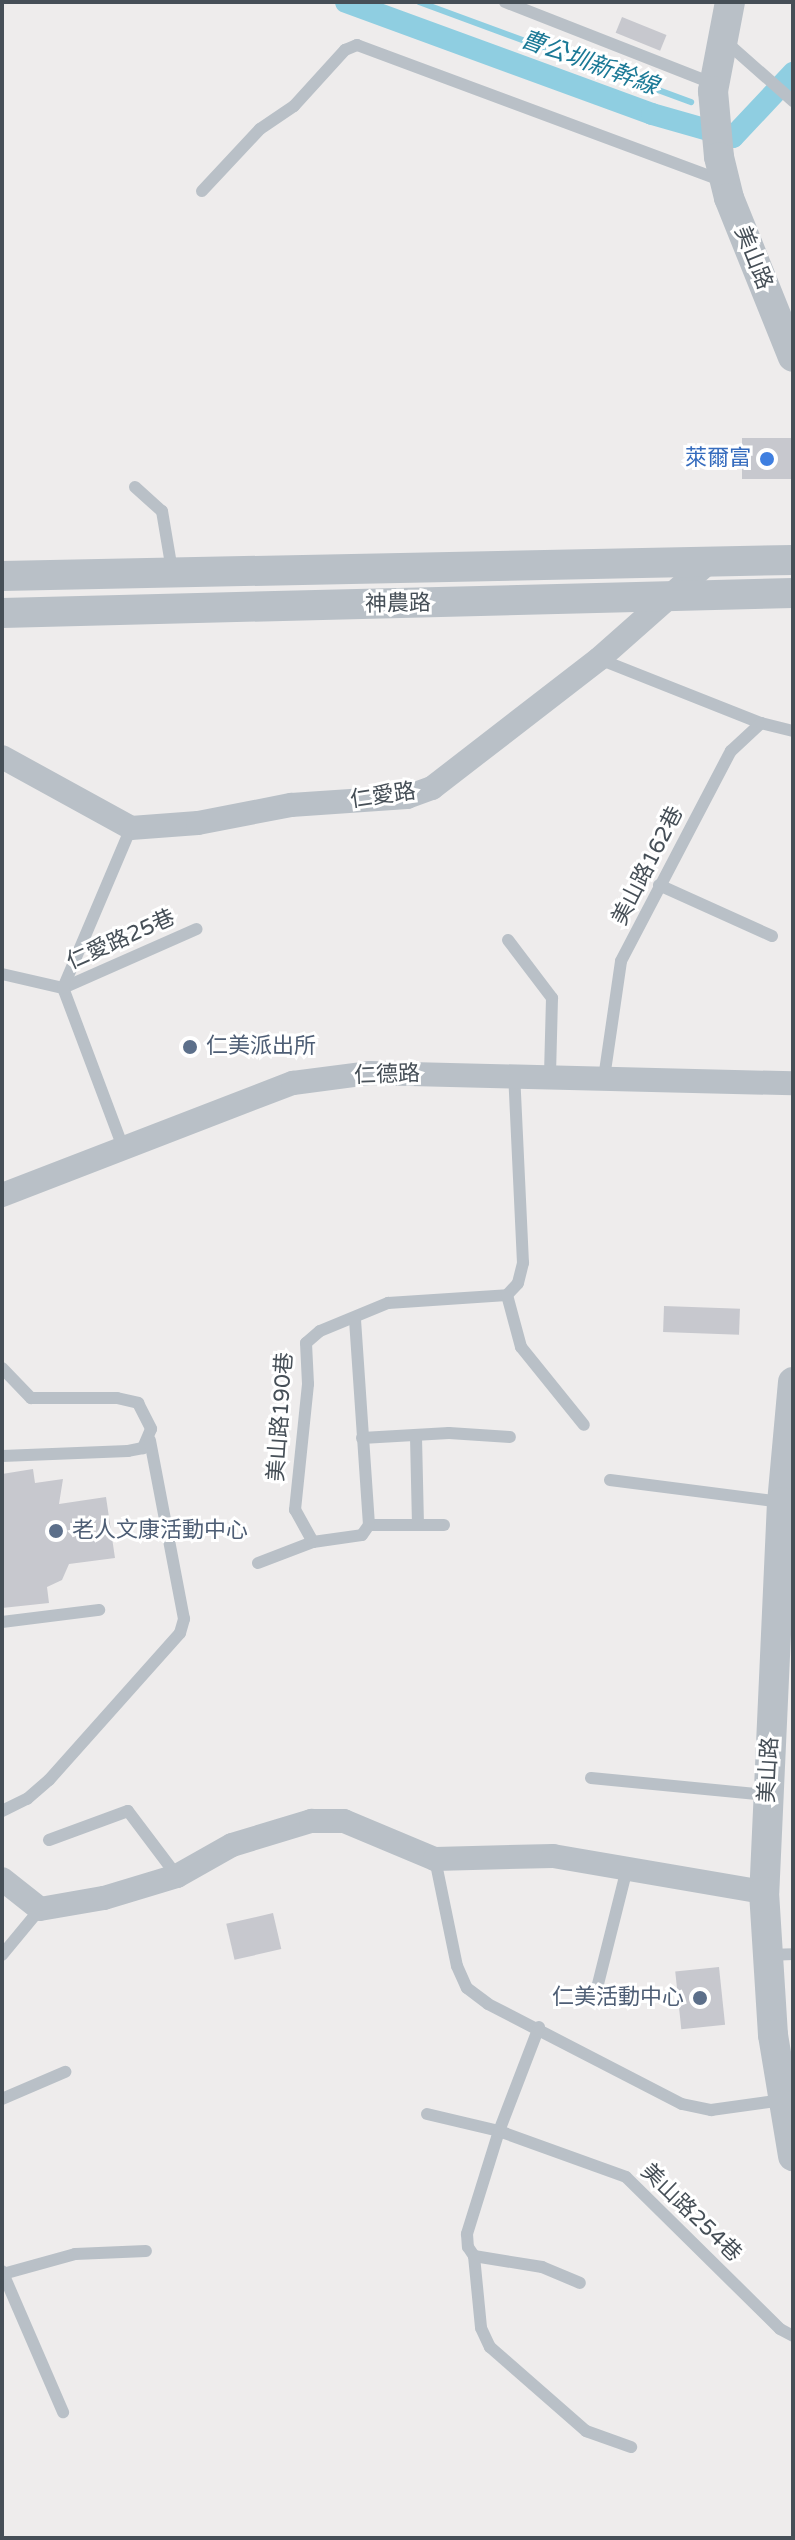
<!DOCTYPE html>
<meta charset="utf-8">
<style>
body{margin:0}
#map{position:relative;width:795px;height:2540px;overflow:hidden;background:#eeecec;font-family:"Varela Round","Noto Sans TC",sans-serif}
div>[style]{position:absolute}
.stream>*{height:6px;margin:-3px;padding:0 3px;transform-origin:3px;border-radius:3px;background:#8fcee1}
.canal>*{height:22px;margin:-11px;padding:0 11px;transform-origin:11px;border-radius:11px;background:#8fcee1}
.building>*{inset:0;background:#c7c8ce;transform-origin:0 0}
.service>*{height:12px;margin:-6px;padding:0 6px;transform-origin:6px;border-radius:6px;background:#b9c0c7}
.minor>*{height:24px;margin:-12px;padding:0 12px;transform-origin:12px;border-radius:12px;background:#b9c0c7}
.tertiary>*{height:30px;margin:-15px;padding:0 15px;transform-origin:15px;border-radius:15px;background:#b9c0c7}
.dots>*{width:22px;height:22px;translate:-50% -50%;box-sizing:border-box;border:4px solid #fff;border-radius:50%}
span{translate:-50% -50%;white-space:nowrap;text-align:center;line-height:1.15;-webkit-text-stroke:6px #fff;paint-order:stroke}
.street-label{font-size:22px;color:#464f57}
.shop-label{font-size:22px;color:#366cbe}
.right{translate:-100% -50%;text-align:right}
.service-label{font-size:22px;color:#4e5e75}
.left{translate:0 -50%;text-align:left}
.water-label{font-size:24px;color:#1b7996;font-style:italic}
.frame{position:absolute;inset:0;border:4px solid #464f57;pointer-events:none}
</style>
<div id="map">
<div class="stream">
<i style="left:419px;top:2px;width:290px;rotate:20.2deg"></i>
</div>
<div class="canal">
<i style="left:346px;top:2px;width:326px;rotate:20.1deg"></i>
<i style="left:652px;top:114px;width:84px;rotate:15.9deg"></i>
<i style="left:733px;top:137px;width:88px;rotate:-46.8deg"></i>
</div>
<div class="building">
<i style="left:622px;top:17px;width:48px;height:17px;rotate:22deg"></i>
<i style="left:742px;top:438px;width:51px;height:41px"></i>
<i style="left:664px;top:1306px;width:76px;height:26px;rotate:2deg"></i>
<i style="clip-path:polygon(33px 1469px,35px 1483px,63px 1479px,59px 1504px,106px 1497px,115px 1558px,69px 1564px,62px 1580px,47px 1587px,49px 1603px,2px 1608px,2px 1474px)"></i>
<i style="left:273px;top:1913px;width:37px;height:48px;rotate:77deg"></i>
<i style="left:719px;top:1967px;width:58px;height:44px;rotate:84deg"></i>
</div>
<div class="service">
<i style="left:505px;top:2px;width:225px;rotate:21.4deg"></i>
<i style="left:725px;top:41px;width:91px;rotate:41.4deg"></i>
<i style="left:202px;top:191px;width:85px;rotate:-46.9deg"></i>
<i style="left:260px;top:129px;width:41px;rotate:-34.1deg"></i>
<i style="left:294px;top:106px;width:76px;rotate:-47.7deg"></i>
<i style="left:345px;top:50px;width:13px;rotate:-23deg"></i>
<i style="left:357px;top:45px;width:390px;rotate:20.4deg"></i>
<i style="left:135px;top:487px;width:36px;rotate:42deg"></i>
<i style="left:162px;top:511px;width:60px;rotate:80.4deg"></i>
<i style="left:599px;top:659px;width:174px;rotate:21.6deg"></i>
<i style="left:659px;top:885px;width:124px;rotate:24.3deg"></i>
<i style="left:508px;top:940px;width:73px;rotate:52.8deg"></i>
<i style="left:552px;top:998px;width:78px;rotate:91.5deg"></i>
<i style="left:2px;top:974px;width:63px;rotate:12.9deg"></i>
<i style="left:63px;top:988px;width:146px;rotate:-23.8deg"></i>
<i style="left:604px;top:1078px;width:118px;rotate:-81.7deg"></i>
<i style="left:621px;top:961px;width:237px;rotate:-62.4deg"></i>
<i style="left:731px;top:751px;width:41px;rotate:-43deg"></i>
<i style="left:761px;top:723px;width:33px;rotate:14deg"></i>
<i style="left:124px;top:1150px;width:173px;rotate:-110.6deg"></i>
<i style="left:63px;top:988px;width:174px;rotate:-67deg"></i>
<i style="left:507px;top:1295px;width:54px;rotate:74.9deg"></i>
<i style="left:521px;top:1347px;width:100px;rotate:51.1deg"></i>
<i style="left:2px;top:1368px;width:42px;rotate:46deg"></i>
<i style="left:31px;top:1398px;width:86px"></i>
<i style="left:117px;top:1398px;width:22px;rotate:13deg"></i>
<i style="left:138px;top:1403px;width:29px;rotate:63deg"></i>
<i style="left:151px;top:1429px;width:21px;rotate:113deg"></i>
<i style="left:143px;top:1448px;width:15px;rotate:169deg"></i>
<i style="left:128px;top:1451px;width:126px;rotate:177.7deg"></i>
<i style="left:416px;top:1437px;width:87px;rotate:88.7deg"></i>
<i style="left:362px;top:1438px;width:87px;rotate:-3.3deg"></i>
<i style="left:449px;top:1433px;width:61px;rotate:3.8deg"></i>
<i style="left:610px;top:1480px;width:173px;rotate:7.3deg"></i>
<i style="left:369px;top:1525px;width:75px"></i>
<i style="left:313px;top:1542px;width:37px;rotate:-119deg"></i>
<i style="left:295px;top:1510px;width:127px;rotate:-84.1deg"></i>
<i style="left:308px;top:1384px;width:41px;rotate:-92.8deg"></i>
<i style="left:306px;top:1343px;width:18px;rotate:-41deg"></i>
<i style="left:320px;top:1331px;width:74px;rotate:-22.4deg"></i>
<i style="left:388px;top:1303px;width:119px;rotate:-3.8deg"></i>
<i style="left:507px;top:1295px;width:16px;rotate:-47deg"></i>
<i style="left:518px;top:1283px;width:21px;rotate:-76deg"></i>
<i style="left:523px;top:1263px;width:188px;rotate:-92.7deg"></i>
<i style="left:258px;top:1563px;width:59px;rotate:-20.9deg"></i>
<i style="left:313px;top:1542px;width:49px;rotate:-8.1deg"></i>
<i style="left:362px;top:1535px;width:12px;rotate:-55deg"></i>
<i style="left:369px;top:1525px;width:207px;rotate:-93.9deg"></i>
<i style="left:2px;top:1622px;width:98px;rotate:-7.1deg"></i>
<i style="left:591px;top:1778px;width:178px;rotate:5.5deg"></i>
<i style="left:2px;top:1811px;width:28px;rotate:-26deg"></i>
<i style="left:27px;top:1799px;width:29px;rotate:-41deg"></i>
<i style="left:49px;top:1780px;width:197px;rotate:-48.3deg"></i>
<i style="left:180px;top:1633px;width:15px;rotate:-74deg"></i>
<i style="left:184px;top:1619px;width:182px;rotate:-100.8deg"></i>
<i style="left:49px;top:1840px;width:84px;rotate:-20.2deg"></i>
<i style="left:128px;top:1811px;width:81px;rotate:53deg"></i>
<i style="left:435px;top:1859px;width:109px;rotate:78.4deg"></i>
<i style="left:457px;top:1966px;width:24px;rotate:66deg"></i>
<i style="left:467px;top:1988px;width:26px;rotate:37deg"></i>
<i style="left:488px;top:2004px;width:218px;rotate:27.3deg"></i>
<i style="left:682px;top:2104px;width:30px;rotate:12deg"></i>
<i style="left:711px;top:2110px;width:73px;rotate:-7.9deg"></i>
<i style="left:2px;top:1955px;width:60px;rotate:-50.4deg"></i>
<i style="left:768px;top:1955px;width:25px;rotate:-2deg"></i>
<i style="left:596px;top:1992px;width:127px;rotate:-75.9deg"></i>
<i style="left:539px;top:2027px;width:111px;rotate:111deg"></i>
<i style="left:499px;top:2131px;width:108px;rotate:107.3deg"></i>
<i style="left:467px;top:2234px;width:13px;rotate:86deg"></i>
<i style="left:468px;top:2247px;width:11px;rotate:56deg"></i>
<i style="left:474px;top:2256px;width:69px;rotate:9.2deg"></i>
<i style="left:542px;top:2267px;width:41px;rotate:22.8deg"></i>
<i style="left:2px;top:2099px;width:69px;rotate:-23.2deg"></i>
<i style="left:427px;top:2114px;width:74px;rotate:13.3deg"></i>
<i style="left:499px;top:2131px;width:135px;rotate:19.9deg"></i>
<i style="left:626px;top:2177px;width:216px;rotate:44.6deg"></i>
<i style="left:780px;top:2329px;width:15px;rotate:28deg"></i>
<i style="left:474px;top:2256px;width:72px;rotate:84.4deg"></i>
<i style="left:481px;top:2328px;width:21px;rotate:65deg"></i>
<i style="left:490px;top:2347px;width:128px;rotate:41.2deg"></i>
<i style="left:586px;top:2431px;width:48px;rotate:19.6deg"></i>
<i style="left:2px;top:2271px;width:154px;rotate:66.6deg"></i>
<i style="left:3px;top:2274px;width:75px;rotate:-15.5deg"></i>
<i style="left:75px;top:2254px;width:71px;rotate:-2.4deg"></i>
</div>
<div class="minor">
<i style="left:2px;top:757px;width:147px;rotate:28.8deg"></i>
<i style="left:131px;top:828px;width:67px;rotate:-4.3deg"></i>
<i style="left:198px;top:823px;width:95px;rotate:-11deg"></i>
<i style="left:291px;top:805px;width:116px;rotate:-3.9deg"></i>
<i style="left:407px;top:797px;width:27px;rotate:-20deg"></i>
<i style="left:432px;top:788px;width:211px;rotate:-37.7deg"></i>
<i style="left:599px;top:659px;width:140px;rotate:-41.5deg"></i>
<i style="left:2px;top:1195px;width:312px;rotate:-21.1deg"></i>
<i style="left:293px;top:1083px;width:78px;rotate:-7.4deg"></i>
<i style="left:370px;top:1073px;width:423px;rotate:1.4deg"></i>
<i style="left:2px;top:1879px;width:48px;rotate:38.3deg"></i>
<i style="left:40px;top:1909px;width:65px;rotate:-9.8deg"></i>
<i style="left:104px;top:1898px;width:76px;rotate:-16.8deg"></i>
<i style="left:177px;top:1876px;width:63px;rotate:-29.4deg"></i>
<i style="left:232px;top:1845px;width:83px;rotate:-16.9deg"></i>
<i style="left:311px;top:1821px;width:33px"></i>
<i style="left:344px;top:1821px;width:99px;rotate:22.7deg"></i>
<i style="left:435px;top:1859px;width:118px;rotate:-1.5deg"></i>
<i style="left:553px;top:1856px;width:214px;rotate:9.7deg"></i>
</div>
<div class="tertiary">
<i style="left:730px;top:2px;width:91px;rotate:100.8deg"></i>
<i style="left:713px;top:91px;width:66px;rotate:84.8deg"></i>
<i style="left:719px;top:157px;width:42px;rotate:76.3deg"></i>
<i style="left:729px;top:198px;width:171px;rotate:68.1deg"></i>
<i style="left:2px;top:576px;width:791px;rotate:-1.16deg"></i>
<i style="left:2px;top:613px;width:791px;rotate:-1.45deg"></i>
<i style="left:793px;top:1382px;width:121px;rotate:95.2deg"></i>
<i style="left:782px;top:1502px;width:390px;rotate:92.6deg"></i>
<i style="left:764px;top:1892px;width:143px;rotate:86.4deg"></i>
<i style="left:773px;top:2035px;width:123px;rotate:80.6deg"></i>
</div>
<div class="dots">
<i style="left:767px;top:459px;background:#3f7fe0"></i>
<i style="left:190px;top:1047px;background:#5c6f8a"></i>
<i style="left:56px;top:1531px;background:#5c6f8a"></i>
<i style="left:700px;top:1998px;background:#5c6f8a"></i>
</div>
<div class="street-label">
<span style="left:753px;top:258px;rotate:68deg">美山路</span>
<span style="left:398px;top:604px;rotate:-1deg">神農路</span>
<span style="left:383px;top:796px;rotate:-8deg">仁愛路</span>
<span style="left:648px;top:866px;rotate:-63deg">美山路162巷</span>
<span style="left:121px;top:940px;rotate:-24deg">仁愛路25巷</span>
<span style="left:387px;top:1075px;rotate:-2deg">仁德路</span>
<span style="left:281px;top:1417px;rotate:-86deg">美山路190巷</span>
<span style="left:769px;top:1770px;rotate:-87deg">美山路</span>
<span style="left:691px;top:2213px;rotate:44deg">美山路254巷</span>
</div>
<div class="shop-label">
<span class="right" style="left:751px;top:459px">萊爾富</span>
</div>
<div class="service-label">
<span class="left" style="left:206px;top:1047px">仁美派出所</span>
<span class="left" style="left:72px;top:1531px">老人文康活動中心</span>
<span class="right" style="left:684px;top:1998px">仁美活動中心</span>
</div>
<div class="water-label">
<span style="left:589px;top:63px;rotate:20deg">曹公圳新幹線</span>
</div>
<div class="frame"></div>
</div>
